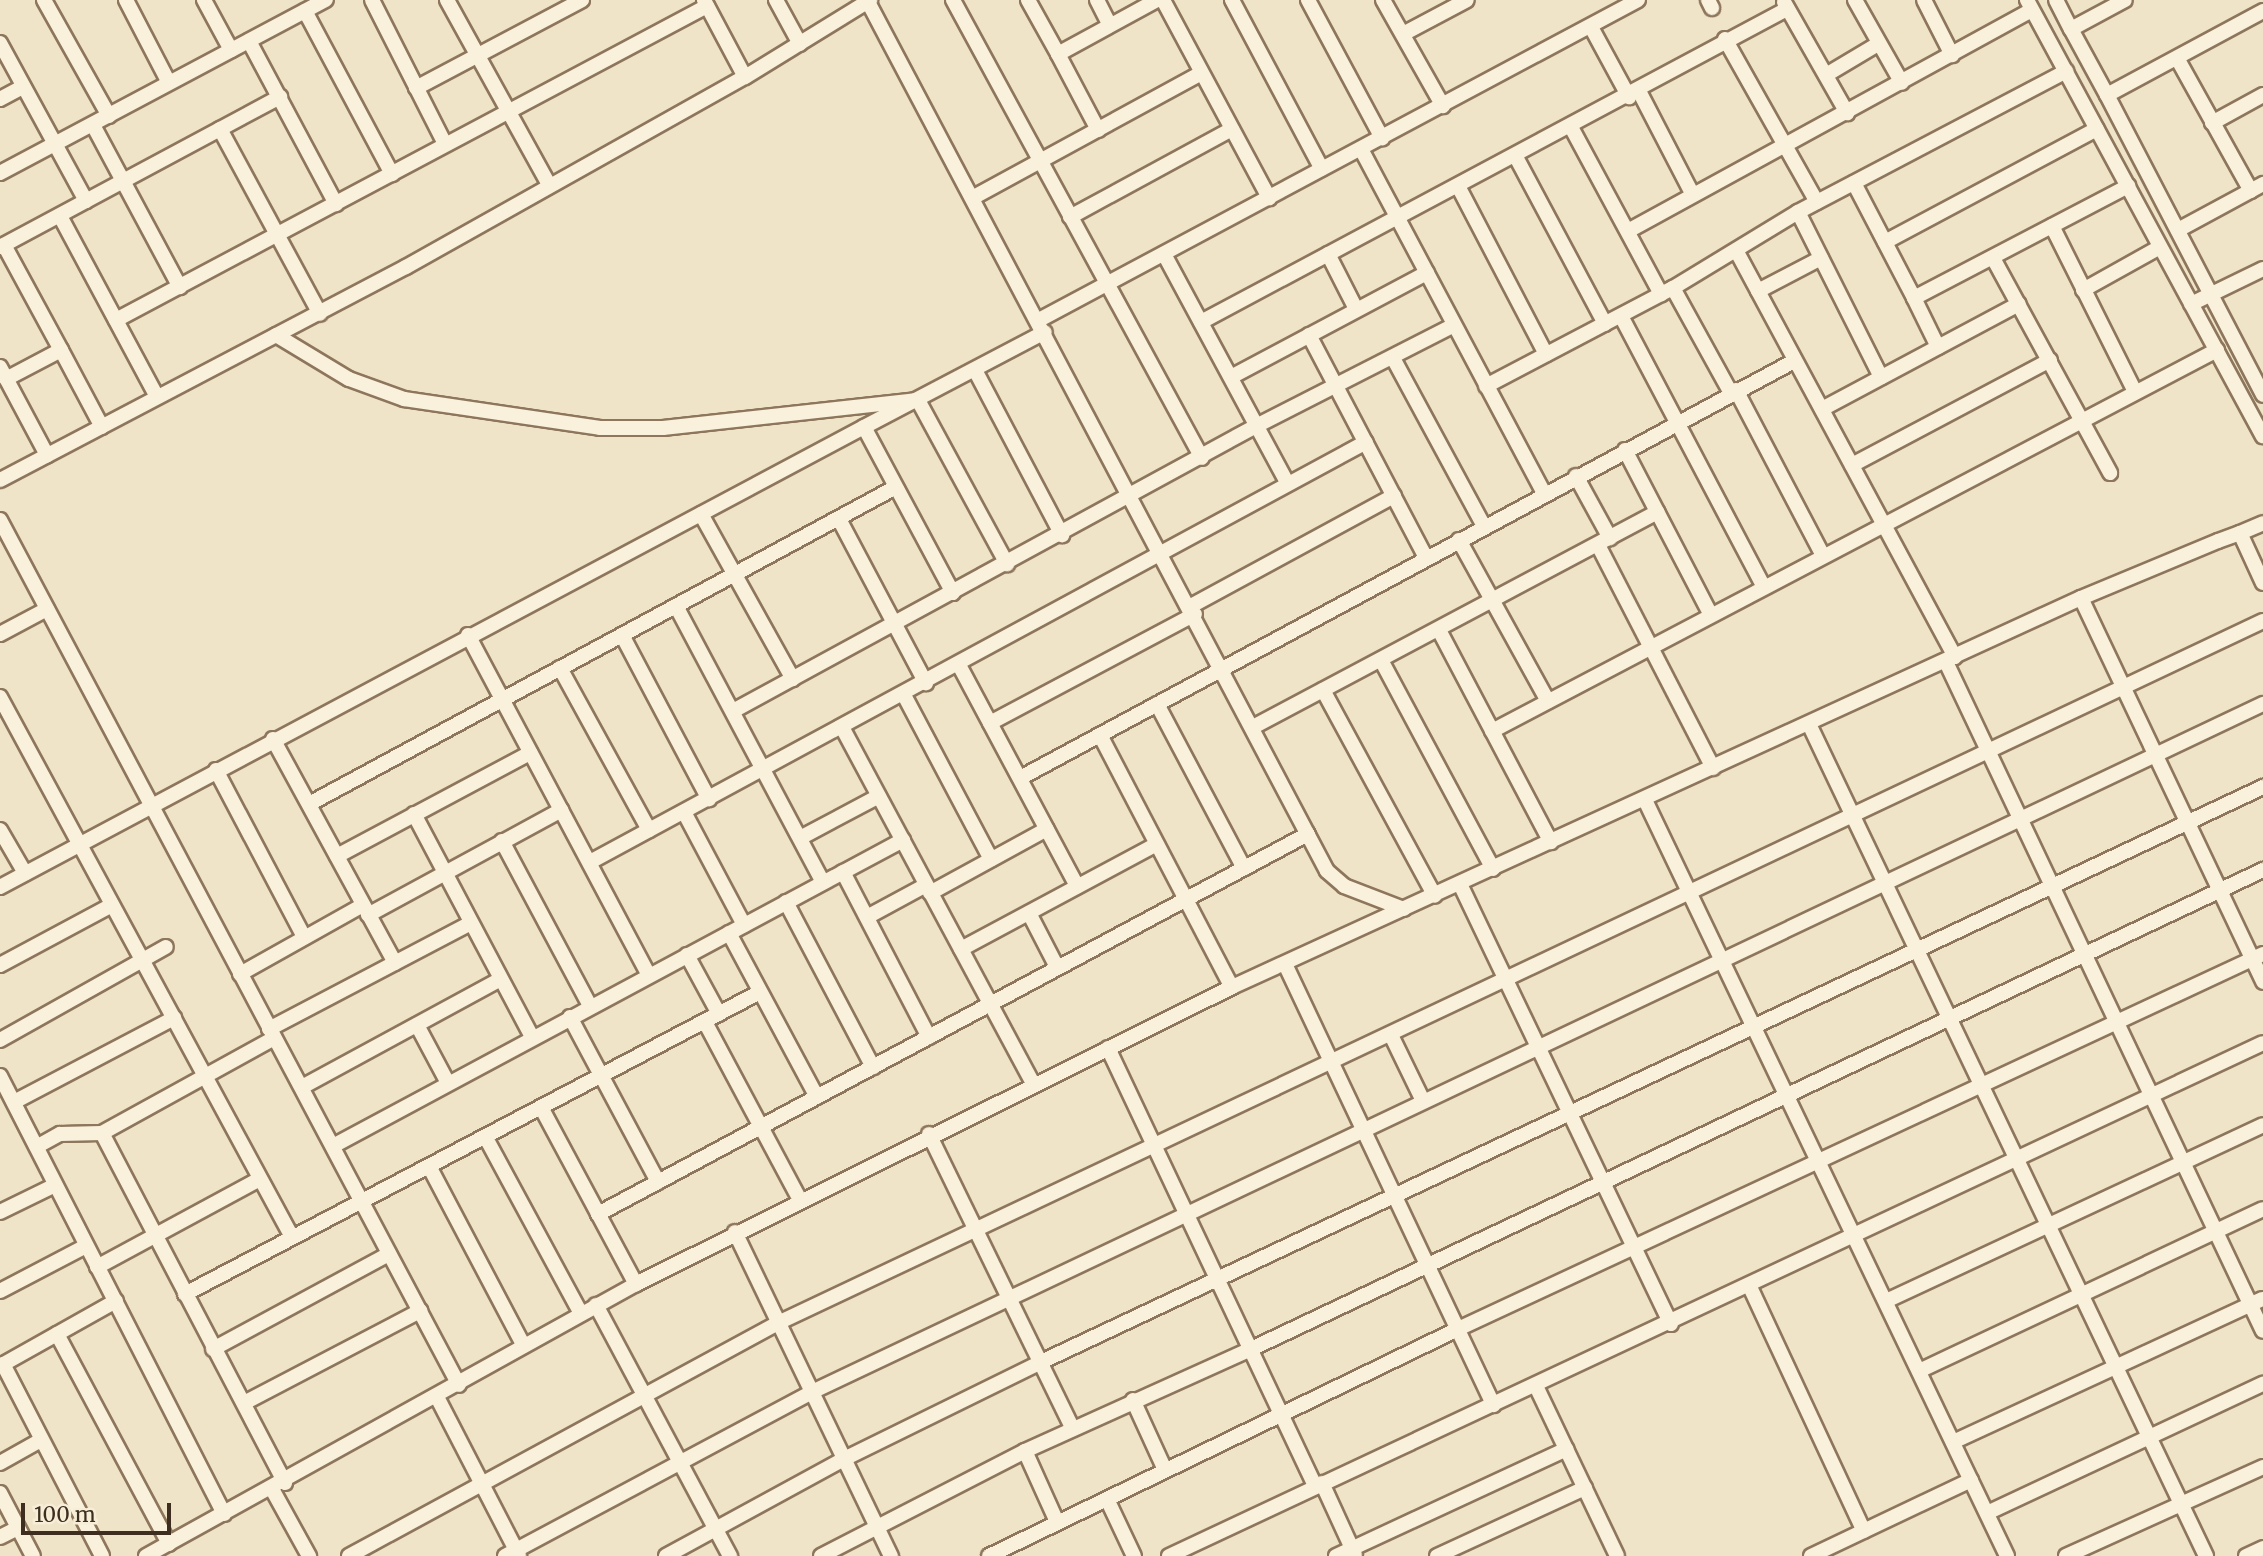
<!DOCTYPE html>
<style>
body{margin:0}
#map{position:relative;width:2263px;height:1556px;overflow:hidden;background:#f0e4c8;font-family:Merriweather,serif}
div>[style]{position:absolute}
.roads{filter:drop-shadow(2px 0 #8d765c) drop-shadow(-2px 0 #8d765c) drop-shadow(0 2px #8d765c) drop-shadow(0 -2px #8d765c)}
.minor>*{height:14px;margin:-7px;padding:0 7px;transform-origin:7px;border-radius:7px;background:#faf1dc}
span{translate:-50% -50%;white-space:nowrap;text-align:center;line-height:1.15;-webkit-text-stroke:7px #f7eed8;paint-order:stroke}
.scale{position:absolute;left:21px;top:1503px;width:150px;height:32px;box-sizing:border-box;border:4px solid #3d2e20;border-top:0;padding-left:9px;font-size:21px;line-height:24px;white-space:nowrap;color:#3d2e20;-webkit-text-stroke:5px #f7eed8;paint-order:stroke}
</style>
<div id="map">
<div class="roads">
<div class="minor">
<i style="left:44px;top:0;width:133px;rotate:60.7deg"></i>
<i style="left:126px;top:0;width:93px;rotate:62.6deg"></i>
<i style="left:204px;top:0;width:57px;rotate:61.6deg"></i>
<i style="left:372px;top:0;width:161px;rotate:63.1deg"></i>
<i style="left:447px;top:0;width:211px;rotate:61.1deg"></i>
<i style="left:704px;top:0;width:87px;rotate:62deg"></i>
<i style="left:776px;top:0;width:50px;rotate:61.4deg"></i>
<i style="left:867px;top:0;width:985px;rotate:62.16deg"></i>
<i style="left:1327px;top:871px;width:23px;rotate:41deg"></i>
<i style="left:1344px;top:886px;width:64px;rotate:21deg"></i>
<i style="left:953px;top:0;width:521px;rotate:61.47deg"></i>
<i style="left:1028px;top:0;width:62px;rotate:60.9deg"></i>
<i style="left:1058px;top:54px;width:113px;rotate:-28.6deg"></i>
<i style="left:1097px;top:0;width:28px;rotate:63deg"></i>
<i style="left:1163px;top:0;width:225px;rotate:61.8deg"></i>
<i style="left:1232px;top:0;width:191px;rotate:62deg"></i>
<i style="left:1308px;top:0;width:157px;rotate:61.8deg"></i>
<i style="left:1383px;top:0;width:122px;rotate:60.5deg"></i>
<i style="left:1708px;top:0;width:9px;rotate:63deg"></i>
<i style="left:1855px;top:0;width:95px;rotate:60.5deg"></i>
<i style="left:1924px;top:0;width:62px;rotate:63deg"></i>
<i style="left:2027px;top:0;width:496px;rotate:61.6deg"></i>
<i style="left:2056px;top:0;width:33px;rotate:63deg"></i>
<i style="left:2071px;top:29px;width:61px;rotate:-28.2deg"></i>
<i style="left:1784px;top:2px;width:128px;rotate:60.4deg"></i>
<i style="left:305px;top:11px;width:185px;rotate:61.9deg"></i>
<i style="left:1591px;top:27px;width:80px;rotate:61.5deg"></i>
<i style="left:2071px;top:29px;width:75px;rotate:61.4deg"></i>
<i style="left:2107px;top:95px;width:177px;rotate:-28.3deg"></i>
<i style="left:1403px;top:34px;width:72px;rotate:-28deg"></i>
<i style="left:1725px;top:39px;width:187px;rotate:60.6deg"></i>
<i style="left:249px;top:41px;width:185px;rotate:61.9deg"></i>
<i style="left:0;top:43px;width:180px;rotate:61.4deg"></i>
<i style="left:1058px;top:54px;width:86px;rotate:62.2deg"></i>
<i style="left:2177px;top:58px;width:152px;rotate:60.9deg"></i>
<i style="left:1826px;top:75px;width:61px;rotate:-30.8deg"></i>
<i style="left:416px;top:88px;width:188px;rotate:-27.9deg"></i>
<i style="left:1639px;top:91px;width:117px;rotate:62.6deg"></i>
<i style="left:2107px;top:95px;width:338px;rotate:62.5deg"></i>
<i style="left:0;top:99px;width:26px;rotate:-28deg"></i>
<i style="left:2212px;top:123px;width:58px;rotate:-28.8deg"></i>
<i style="left:93px;top:125px;width:184px;rotate:61.8deg"></i>
<i style="left:1571px;top:127px;width:190px;rotate:61.7deg"></i>
<i style="left:220px;top:129px;width:210px;rotate:61.6deg"></i>
<i style="left:1361px;top:149px;width:390px;rotate:62deg"></i>
<i style="left:1516px;top:157px;width:189px;rotate:61.9deg"></i>
<i style="left:0;top:173px;width:369px;rotate:-28deg"></i>
<i style="left:1854px;top:183px;width:130px;rotate:62.4deg"></i>
<i style="left:1458px;top:186px;width:190px;rotate:62.4deg"></i>
<i style="left:974px;top:197px;width:259px;rotate:-28.6deg"></i>
<i style="left:1798px;top:212px;width:185px;rotate:63.3deg"></i>
<i style="left:60px;top:216px;width:205px;rotate:61.8deg"></i>
<i style="left:1070px;top:217px;width:184px;rotate:-28.5deg"></i>
<i style="left:2052px;top:226px;width:183px;rotate:63.4deg"></i>
<i style="left:2178px;top:230px;width:97px;rotate:-28.4deg"></i>
<i style="left:1628px;top:231px;width:460px;rotate:-28.7deg"></i>
<i style="left:1885px;top:242px;width:240px;rotate:-28.1deg"></i>
<i style="left:4px;top:245px;width:119px;rotate:61.5deg"></i>
<i style="left:61px;top:350px;width:62px;rotate:152.2deg"></i>
<i style="left:0;top:247px;width:318px;rotate:-28.2deg"></i>
<i style="left:1737px;top:252px;width:460px;rotate:61.7deg"></i>
<i style="left:1164px;top:254px;width:261px;rotate:61.7deg"></i>
<i style="left:1328px;top:254px;width:62px;rotate:63deg"></i>
<i style="left:1993px;top:258px;width:245px;rotate:61.4deg"></i>
<i style="left:1673px;top:288px;width:120px;rotate:61.1deg"></i>
<i style="left:2083px;top:290px;width:88px;rotate:-29.2deg"></i>
<i style="left:1758px;top:291px;width:71px;rotate:-27.6deg"></i>
<i style="left:2191px;top:304px;width:80px;rotate:-25.9deg"></i>
<i style="left:1621px;top:316px;width:304px;rotate:62.2deg"></i>
<i style="left:116px;top:320px;width:669px;rotate:-27.98deg"></i>
<i style="left:1039px;top:320px;width:679px;rotate:-28.11deg"></i>
<i style="left:1201px;top:322px;width:664px;rotate:-28.11deg"></i>
<i style="left:276px;top:335px;width:85px;rotate:31.1deg"></i>
<i style="left:349px;top:379px;width:59px;rotate:20deg"></i>
<i style="left:404px;top:399px;width:198px;rotate:8.4deg"></i>
<i style="left:600px;top:428px;width:63px"></i>
<i style="left:663px;top:428px;width:257px;rotate:-6.3deg"></i>
<i style="left:1309px;top:335px;width:252px;rotate:62.3deg"></i>
<i style="left:1938px;top:347px;width:55px;rotate:-116.1deg"></i>
<i style="left:1914px;top:298px;width:242px;rotate:-27.6deg"></i>
<i style="left:61px;top:350px;width:87px;rotate:62deg"></i>
<i style="left:1393px;top:358px;width:191px;rotate:61.6deg"></i>
<i style="left:0;top:367px;width:100px;rotate:61.9deg"></i>
<i style="left:975px;top:370px;width:187px;rotate:62.2deg"></i>
<i style="left:1231px;top:377px;width:222px;rotate:-28deg"></i>
<i style="left:1486px;top:386px;width:211px;rotate:-27.7deg"></i>
<i style="left:1673px;top:288px;width:146px;rotate:-31.3deg"></i>
<i style="left:1798px;top:212px;width:303px;rotate:-27.7deg"></i>
<i style="left:1736px;top:390px;width:185px;rotate:62.3deg"></i>
<i style="left:918px;top:400px;width:187px;rotate:61.5deg"></i>
<i style="left:1822px;top:409px;width:223px;rotate:-28.1deg"></i>
<i style="left:1625px;top:450px;width:184px;rotate:62.5deg"></i>
<i style="left:1852px;top:465px;width:224px;rotate:-27.9deg"></i>
<i style="left:1576px;top:476px;width:71px;rotate:61.3deg"></i>
<i style="left:0;top:480px;width:458px;rotate:-27.7deg"></i>
<i style="left:406px;top:267px;width:389px;rotate:-29.3deg"></i>
<i style="left:745px;top:77px;width:147px;rotate:-31.6deg"></i>
<i style="left:701px;top:514px;width:189px;rotate:60.9deg"></i>
<i style="left:839px;top:519px;width:186px;rotate:62.1deg"></i>
<i style="left:0;top:520px;width:979px;rotate:62.05deg"></i>
<i style="left:2240px;top:533px;width:25px;rotate:-23deg"></i>
<i style="left:1459px;top:540px;width:184px;rotate:61.1deg"></i>
<i style="left:1598px;top:545px;width:251px;rotate:62.7deg"></i>
<i style="left:953px;top:593px;width:188px;rotate:-118.2deg"></i>
<i style="left:864px;top:427px;width:204px;rotate:-27.7deg"></i>
<i style="left:2081px;top:598px;width:425px;rotate:64.6deg"></i>
<i style="left:676px;top:606px;width:313px;rotate:62deg"></i>
<i style="left:1191px;top:606px;width:231px;rotate:-28.5deg"></i>
<i style="left:1439px;top:630px;width:240px;rotate:62.2deg"></i>
<i style="left:0;top:634px;width:53px;rotate:-28deg"></i>
<i style="left:468px;top:635px;width:385px;rotate:62deg"></i>
<i style="left:622px;top:635px;width:186px;rotate:62.1deg"></i>
<i style="left:1381px;top:660px;width:237px;rotate:61.8deg"></i>
<i style="left:1946px;top:662px;width:740px;rotate:64.65deg"></i>
<i style="left:959px;top:665px;width:251px;rotate:61.9deg"></i>
<i style="left:560px;top:668px;width:185px;rotate:61.2deg"></i>
<i style="left:1323px;top:690px;width:234px;rotate:61.5deg"></i>
<i style="left:904px;top:695px;width:186px;rotate:62.1deg"></i>
<i style="left:0;top:697px;width:614px;rotate:61.6deg"></i>
<i style="left:1157px;top:704px;width:186px;rotate:62.1deg"></i>
<i style="left:733px;top:711px;width:596px;rotate:-28.59deg"></i>
<i style="left:1256px;top:426px;width:222px;rotate:-27deg"></i>
<i style="left:990px;top:723px;width:232px;rotate:-28deg"></i>
<i style="left:1809px;top:724px;width:922px;rotate:64.49deg"></i>
<i style="left:1253px;top:727px;width:458px;rotate:-28deg"></i>
<i style="left:843px;top:729px;width:402px;rotate:61.8deg"></i>
<i style="left:1492px;top:731px;width:819px;rotate:-27.72deg"></i>
<i style="left:1100px;top:735px;width:284px;rotate:62.4deg"></i>
<i style="left:273px;top:739px;width:255px;rotate:61.4deg"></i>
<i style="left:216px;top:770px;width:189px;rotate:62.2deg"></i>
<i style="left:1020px;top:778px;width:879px;rotate:-28.31deg"></i>
<i style="left:1645px;top:800px;width:838px;rotate:64.41deg"></i>
<i style="left:309px;top:804px;width:667px;rotate:-28.37deg"></i>
<i style="left:684px;top:812px;width:128px;rotate:62deg"></i>
<i style="left:414px;top:814px;width:252px;rotate:62.1deg"></i>
<i style="left:0;top:830px;width:50px;rotate:59.8deg"></i>
<i style="left:800px;top:838px;width:89px;rotate:-28deg"></i>
<i style="left:502px;top:841px;width:187px;rotate:61.9deg"></i>
<i style="left:337px;top:856px;width:219px;rotate:-28.1deg"></i>
<i style="left:590px;top:862px;width:882px;rotate:-28.42deg"></i>
<i style="left:843px;top:872px;width:186px;rotate:62.5deg"></i>
<i style="left:1460px;top:884px;width:488px;rotate:64.4deg"></i>
<i style="left:0;top:887px;width:979px;rotate:-28.03deg"></i>
<i style="left:930px;top:893px;width:133px;rotate:-28.7deg"></i>
<i style="left:786px;top:902px;width:187px;rotate:62.2deg"></i>
<i style="left:1029px;top:913px;width:61px;rotate:62.6deg"></i>
<i style="left:368px;top:915px;width:220px;rotate:-28.5deg"></i>
<i style="left:867px;top:917px;width:67px;rotate:-28.5deg"></i>
<i style="left:729px;top:933px;width:186px;rotate:61.8deg"></i>
<i style="left:961px;top:949px;width:222px;rotate:-28.2deg"></i>
<i style="left:687px;top:955px;width:67px;rotate:61.5deg"></i>
<i style="left:1285px;top:964px;width:488px;rotate:64.7deg"></i>
<i style="left:0;top:965px;width:127px;rotate:-28.2deg"></i>
<i style="left:240px;top:974px;width:141px;rotate:-29.3deg"></i>
<i style="left:570px;top:1017px;width:187px;rotate:61.9deg"></i>
<i style="left:705px;top:1022px;width:202px;rotate:61.9deg"></i>
<i style="left:417px;top:1025px;width:66px;rotate:61.9deg"></i>
<i style="left:269px;top:1029px;width:228px;rotate:-27.7deg"></i>
<i style="left:1391px;top:1035px;width:73px;rotate:64.1deg"></i>
<i style="left:0;top:1040px;width:190px;rotate:-29.3deg"></i>
<i style="left:1108px;top:1048px;width:484px;rotate:64.7deg"></i>
<i style="left:0;top:1076px;width:492px;rotate:62.9deg"></i>
<i style="left:302px;top:1087px;width:226px;rotate:-28.5deg"></i>
<i style="left:14px;top:1102px;width:181px;rotate:-27.7deg"></i>
<i style="left:542px;top:1109px;width:199px;rotate:61.8deg"></i>
<i style="left:102px;top:1133px;width:395px;rotate:62.4deg"></i>
<i style="left:929px;top:1134px;width:328px;rotate:64deg"></i>
<i style="left:486px;top:1138px;width:200px;rotate:61.6deg"></i>
<i style="left:38px;top:1146px;width:25px;rotate:-29deg"></i>
<i style="left:60px;top:1134px;width:42px;rotate:-1.4deg"></i>
<i style="left:102px;top:1133px;width:196px;rotate:-28.9deg"></i>
<i style="left:333px;top:1146px;width:647px;rotate:-28.23deg"></i>
<i style="left:430px;top:1168px;width:201px;rotate:62.2deg"></i>
<i style="left:0;top:1212px;width:61px;rotate:-26.1deg"></i>
<i style="left:598px;top:1214px;width:805px;rotate:-28.16deg"></i>
<i style="left:735px;top:1232px;width:360px;rotate:64.3deg"></i>
<i style="left:97px;top:1267px;width:185px;rotate:-28.4deg"></i>
<i style="left:1750px;top:1287px;width:269px;rotate:65deg"></i>
<i style="left:0;top:1291px;width:97px;rotate:-27.6deg"></i>
<i style="left:185px;top:1294px;width:649px;rotate:-27.71deg"></i>
<i style="left:1886px;top:1301px;width:416px;rotate:-25deg"></i>
<i style="left:596px;top:1305px;width:285px;rotate:61.9deg"></i>
<i style="left:57px;top:1334px;width:238px;rotate:61.9deg"></i>
<i style="left:213px;top:1349px;width:200px;rotate:-28.4deg"></i>
<i style="left:3px;top:1364px;width:216px;rotate:62.7deg"></i>
<i style="left:0;top:1366px;width:133px;rotate:-29.3deg"></i>
<i style="left:1919px;top:1371px;width:380px;rotate:-25.2deg"></i>
<i style="left:1536px;top:1386px;width:188px;rotate:64.5deg"></i>
<i style="left:437px;top:1397px;width:179px;rotate:62.7deg"></i>
<i style="left:1133px;top:1400px;width:77px;rotate:65.4deg"></i>
<i style="left:244px;top:1403px;width:199px;rotate:-27.6deg"></i>
<i style="left:1953px;top:1442px;width:341px;rotate:-24.8deg"></i>
<i style="left:1025px;top:1451px;width:78px;rotate:65.7deg"></i>
<i style="left:0;top:1463px;width:47px;rotate:-29.3deg"></i>
<i style="left:1322px;top:1483px;width:79px;rotate:65.4deg"></i>
<i style="left:272px;top:1489px;width:77px;rotate:61.1deg"></i>
<i style="left:0;top:1493px;width:71px;rotate:62.4deg"></i>
<i style="left:1107px;top:1499px;width:63px;rotate:64.7deg"></i>
<i style="left:1987px;top:1513px;width:305px;rotate:-25.1deg"></i>
<i style="left:0;top:1537px;width:20px;rotate:-27deg"></i>
<i style="left:146px;top:1556px;width:560px;rotate:-29.03deg"></i>
<i style="left:636px;top:1284px;width:666px;rotate:-26.49deg"></i>
<i style="left:1232px;top:987px;width:934px;rotate:-24.62deg"></i>
<i style="left:2081px;top:598px;width:148px;rotate:-22.6deg"></i>
<i style="left:2218px;top:541px;width:23px;rotate:-20deg"></i>
<i style="left:2240px;top:533px;width:55px;rotate:65.3deg"></i>
<i style="left:349px;top:1556px;width:490px;rotate:-28.5deg"></i>
<i style="left:780px;top:1322px;width:1640px;rotate:-25.3deg"></i>
<i style="left:505px;top:1556px;width:350px;rotate:-28.1deg"></i>
<i style="left:814px;top:1391px;width:1604px;rotate:-25.37deg"></i>
<i style="left:666px;top:1556px;width:205px;rotate:-28.6deg"></i>
<i style="left:846px;top:1458px;width:217px;rotate:-26.2deg"></i>
<i style="left:1041px;top:1362px;width:1351px;rotate:-25.2deg"></i>
<i style="left:821px;top:1556px;width:229px;rotate:-27.2deg"></i>
<i style="left:1025px;top:1451px;width:248px;rotate:-24.3deg"></i>
<i style="left:1251px;top:1349px;width:1120px;rotate:-25.33deg"></i>
<i style="left:989px;top:1556px;width:521px;rotate:-25.83deg"></i>
<i style="left:1458px;top:1329px;width:888px;rotate:-24.98deg"></i>
<i style="left:1169px;top:1556px;width:1208px;rotate:-25.12deg"></i>
<i style="left:1336px;top:1556px;width:254px;rotate:-24.9deg"></i>
<i style="left:1437px;top:1556px;width:163px;rotate:-24.7deg"></i>
<i style="left:1811px;top:1556px;width:177px;rotate:-25.4deg"></i>
<i style="left:2066px;top:1556px;width:216px;rotate:-24.3deg"></i>
<i style="left:2246px;top:1556px;width:19px;rotate:-25deg"></i>
</div>
</div>
<div class="scale">100 m</div>
</div>
